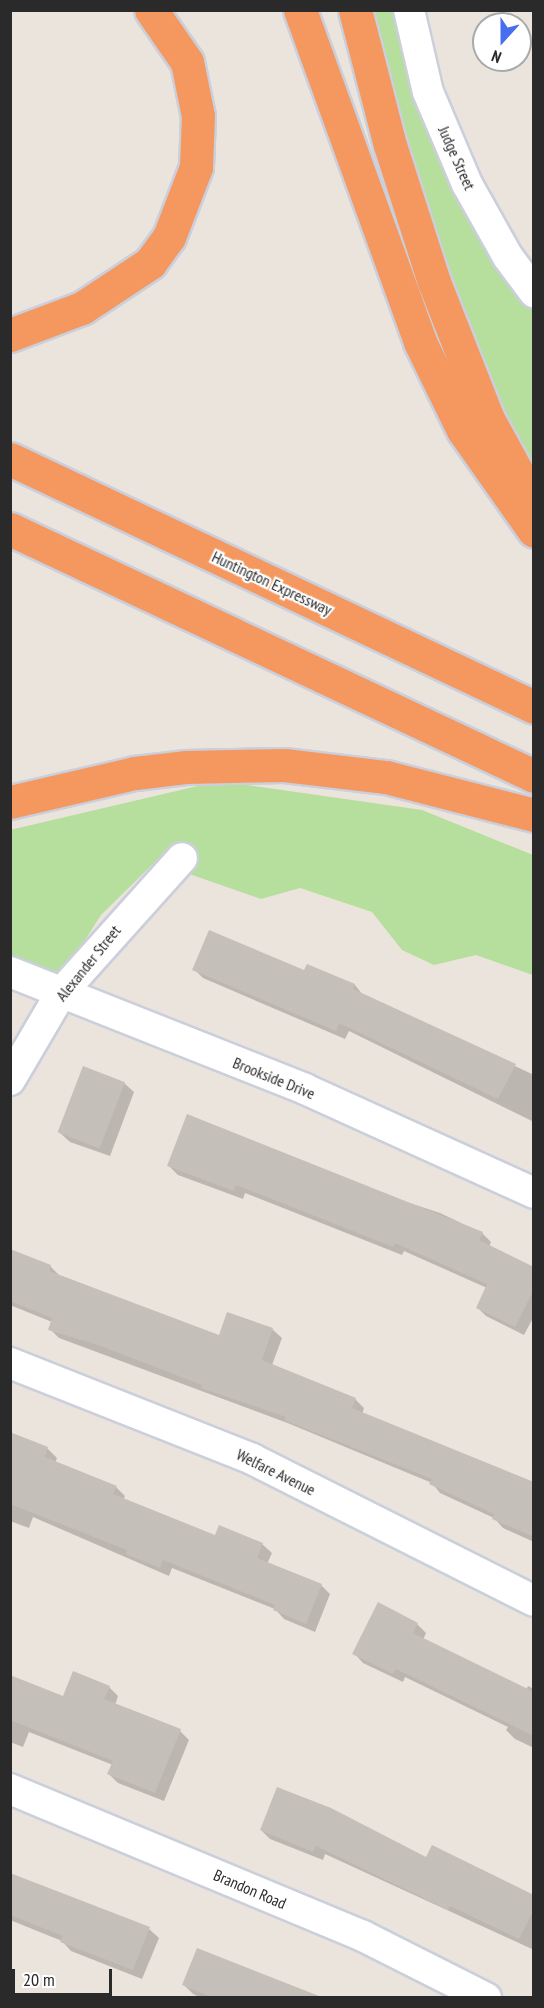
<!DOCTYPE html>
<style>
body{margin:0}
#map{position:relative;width:544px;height:2008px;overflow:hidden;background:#ebe4dd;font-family:"PT Sans Narrow",sans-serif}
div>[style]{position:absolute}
.green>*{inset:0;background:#b6de9c}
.shadow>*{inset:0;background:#0003}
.building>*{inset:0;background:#c4bfb8;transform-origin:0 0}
.roads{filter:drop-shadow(2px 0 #cbcfdb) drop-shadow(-2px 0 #cbcfdb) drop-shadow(0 2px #cbcfdb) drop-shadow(0 -2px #cbcfdb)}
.street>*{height:30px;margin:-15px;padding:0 15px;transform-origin:15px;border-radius:15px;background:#fff}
.highway>*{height:33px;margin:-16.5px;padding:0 16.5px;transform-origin:16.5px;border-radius:16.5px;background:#f4985f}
span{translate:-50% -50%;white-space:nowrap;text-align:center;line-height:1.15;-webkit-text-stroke:4.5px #fff;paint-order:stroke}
.street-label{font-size:16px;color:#2a2a2a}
.frame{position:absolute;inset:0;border:12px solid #2a2a2a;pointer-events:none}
.north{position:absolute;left:472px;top:12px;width:60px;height:60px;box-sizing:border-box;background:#fff;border:2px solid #aaa;border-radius:50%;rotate:201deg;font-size:16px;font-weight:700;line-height:24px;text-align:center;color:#2a2a2a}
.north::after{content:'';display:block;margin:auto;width:21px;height:27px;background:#466eef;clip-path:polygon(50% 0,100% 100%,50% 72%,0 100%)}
.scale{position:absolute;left:12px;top:1969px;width:100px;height:27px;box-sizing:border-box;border:3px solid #2a2a2a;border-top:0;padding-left:8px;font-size:18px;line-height:21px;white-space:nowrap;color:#2a2a2a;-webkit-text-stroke:4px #fff;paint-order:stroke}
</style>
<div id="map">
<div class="green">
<i style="clip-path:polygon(356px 11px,406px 11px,533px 299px,533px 510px,419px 232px)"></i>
<i style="clip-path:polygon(219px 781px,422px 810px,533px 855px,533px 975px,476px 955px,434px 965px,402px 950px,372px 912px,300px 888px,261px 899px,155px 862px,101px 915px,60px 979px,11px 961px,10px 830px)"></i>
</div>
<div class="shadow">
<i style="clip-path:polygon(307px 966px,355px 985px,363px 995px,534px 1075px,534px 1122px,349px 1031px,345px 1039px,203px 978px,194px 969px,305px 972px)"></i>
<i style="clip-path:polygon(124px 1083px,134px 1092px,110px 1156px,70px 1142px,60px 1133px)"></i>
<i style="clip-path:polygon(169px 1166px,355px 1185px,440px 1213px,482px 1233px,491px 1242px,489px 1247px,534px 1268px,534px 1316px,524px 1335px,486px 1316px,477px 1307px,487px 1288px,404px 1251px,402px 1255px,245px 1193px,243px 1199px,178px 1175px)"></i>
<i style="clip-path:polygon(10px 1251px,50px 1266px,59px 1275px,220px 1337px,272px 1329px,282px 1338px,272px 1365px,355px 1399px,364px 1408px,362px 1414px,534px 1485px,534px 1542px,503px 1528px,494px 1518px,440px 1493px,432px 1483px,290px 1424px,59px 1338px,50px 1329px,52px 1322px,10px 1305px)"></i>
<i style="clip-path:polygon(10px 1434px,48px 1449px,57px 1458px,55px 1463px,116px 1487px,125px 1496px,123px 1500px,215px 1537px,262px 1544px,272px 1553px,267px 1564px,321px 1585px,330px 1594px,315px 1632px,284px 1619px,275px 1609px,172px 1568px,169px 1576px,33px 1517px,29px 1528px,10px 1521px)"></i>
<i style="clip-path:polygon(417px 1624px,426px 1633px,423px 1640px,526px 1690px,528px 1686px,534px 1689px,534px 1748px,515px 1739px,506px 1730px,508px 1727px,405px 1677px,403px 1682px,363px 1663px,354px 1653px)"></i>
<i style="clip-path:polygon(10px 1678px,64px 1698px,109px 1687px,118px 1696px,115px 1705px,180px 1731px,189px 1740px,164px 1801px,118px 1783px,109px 1774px,113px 1765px,29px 1732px,23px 1747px,10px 1742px)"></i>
<i style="clip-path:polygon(261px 1830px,426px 1859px,534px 1898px,534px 1950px,325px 1854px,323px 1860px,270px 1839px)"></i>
<i style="clip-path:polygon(10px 1875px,149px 1929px,159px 1938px,142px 1979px,71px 1951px,62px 1941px,10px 1920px)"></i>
<i style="clip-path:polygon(198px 1950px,318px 1998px,202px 1998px,193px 1994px,184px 1985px)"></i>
</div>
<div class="building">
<i style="clip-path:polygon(209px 930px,304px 970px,307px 964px,355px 984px,353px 989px,516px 1064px,498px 1099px,339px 1023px,336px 1031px,192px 970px)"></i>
<i style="left:83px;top:1066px;width:45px;height:71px;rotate:21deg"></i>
<i style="clip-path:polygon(187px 1114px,483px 1232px,479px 1240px,534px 1267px,534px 1289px,515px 1327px,476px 1308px,487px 1284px,395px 1243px,393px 1247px,236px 1185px,234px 1191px,167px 1166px)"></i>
<i style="clip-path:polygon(10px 1249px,51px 1265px,49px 1271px,219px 1335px,227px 1312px,273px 1328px,262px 1360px,356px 1398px,352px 1408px,534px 1482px,534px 1537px,492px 1519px,494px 1514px,429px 1484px,432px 1479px,284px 1420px,286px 1417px,201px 1388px,202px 1385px,98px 1345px,48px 1330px,52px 1318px,10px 1301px)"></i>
<i style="clip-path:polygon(10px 1432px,48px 1447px,45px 1457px,117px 1486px,113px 1494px,215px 1535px,219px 1525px,263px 1543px,257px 1558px,322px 1584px,306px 1624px,273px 1610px,275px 1605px,163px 1560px,160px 1568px,126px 1554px,127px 1550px,10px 1504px)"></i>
<i style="clip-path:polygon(378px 1602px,418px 1623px,413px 1633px,534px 1692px,534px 1736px,396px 1669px,393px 1674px,352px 1654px)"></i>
<i style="clip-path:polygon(73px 1671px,110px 1686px,104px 1699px,181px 1729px,155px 1793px,107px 1774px,113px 1761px,10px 1720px,10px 1675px,63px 1696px)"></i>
<i style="clip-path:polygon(277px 1787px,331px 1808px,426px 1857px,432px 1845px,534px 1895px,534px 1909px,519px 1939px,450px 1906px,448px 1910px,316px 1846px,313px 1852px,260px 1830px)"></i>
<i style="clip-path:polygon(10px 1873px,150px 1927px,133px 1970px,60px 1942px,63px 1936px,10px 1915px)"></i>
<i style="clip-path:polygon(197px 1948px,319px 1996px,318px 1998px,214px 1998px,182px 1985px)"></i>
</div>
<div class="roads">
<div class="street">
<i style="left:409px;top:10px;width:84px;rotate:77deg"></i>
<i style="left:428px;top:92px;width:100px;rotate:67deg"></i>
<i style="left:467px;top:184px;width:84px;rotate:60.7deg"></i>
<i style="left:508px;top:257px;width:44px;rotate:53.4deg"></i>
<i style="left:10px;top:972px;width:317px;rotate:21.6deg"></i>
<i style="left:305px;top:1089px;width:252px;rotate:24.4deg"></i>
<i style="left:10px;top:1080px;width:101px;rotate:-59.6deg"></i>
<i style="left:61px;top:993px;width:181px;rotate:-48.1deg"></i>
<i style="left:10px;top:1363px;width:260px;rotate:21.6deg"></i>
<i style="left:252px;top:1459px;width:316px;rotate:26.7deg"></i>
<i style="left:10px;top:1789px;width:382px;rotate:22.6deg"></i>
<i style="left:363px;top:1936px;width:138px;rotate:26.8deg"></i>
</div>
<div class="highway">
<i style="left:300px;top:10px;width:353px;rotate:70.1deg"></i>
<i style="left:420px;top:342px;width:98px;rotate:64deg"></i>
<i style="left:463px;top:430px;width:123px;rotate:54.9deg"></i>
<i style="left:355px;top:10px;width:139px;rotate:75.5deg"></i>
<i style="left:390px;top:145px;width:144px;rotate:72.2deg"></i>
<i style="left:434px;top:282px;width:147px;rotate:68.5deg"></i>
<i style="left:488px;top:419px;width:96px;rotate:61.3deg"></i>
<i style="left:10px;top:335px;width:77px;rotate:-20.6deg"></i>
<i style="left:82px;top:308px;width:82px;rotate:-33.5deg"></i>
<i style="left:150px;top:263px;width:32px;rotate:-54deg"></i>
<i style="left:169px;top:237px;width:75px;rotate:-68.9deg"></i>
<i style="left:196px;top:167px;width:51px;rotate:-87.8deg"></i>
<i style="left:198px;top:116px;width:55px;rotate:-101.5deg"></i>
<i style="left:187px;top:62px;width:63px;rotate:-124.7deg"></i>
<i style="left:10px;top:459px;width:580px;rotate:25.33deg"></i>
<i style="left:10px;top:529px;width:579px;rotate:25.24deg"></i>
<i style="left:10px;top:802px;width:128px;rotate:-13.1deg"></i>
<i style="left:135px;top:773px;width:50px;rotate:-6.8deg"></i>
<i style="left:185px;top:767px;width:99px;rotate:-1.2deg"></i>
<i style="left:284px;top:765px;width:103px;rotate:6.7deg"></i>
<i style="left:386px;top:777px;width:153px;rotate:14.4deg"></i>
</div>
</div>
<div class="street-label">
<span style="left:457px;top:158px;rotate:66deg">Judge Street</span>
<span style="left:272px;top:583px;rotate:25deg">Huntington Expressway</span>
<span style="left:88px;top:963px;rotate:-51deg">Alexander Street</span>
<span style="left:274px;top:1078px;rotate:22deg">Brookside Drive</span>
<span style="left:276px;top:1472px;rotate:26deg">Welfare Avenue</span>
<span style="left:250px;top:1889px;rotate:23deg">Brandon Road</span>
</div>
<div class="frame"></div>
<div class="north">N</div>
<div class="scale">20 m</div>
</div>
